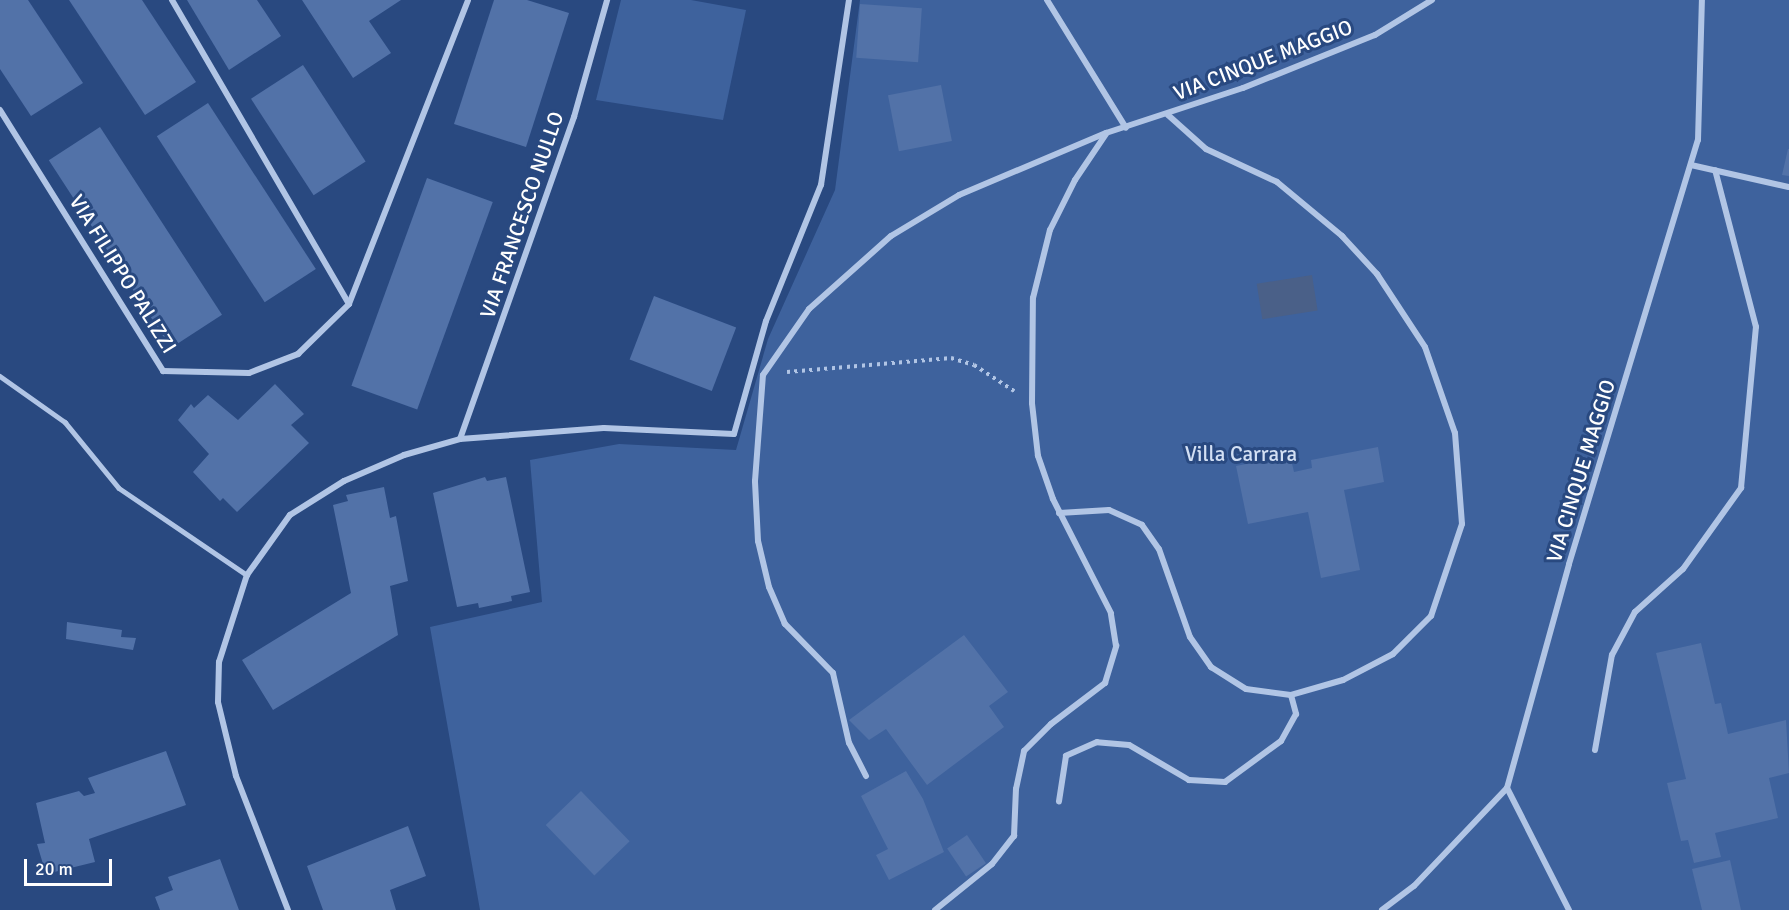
<!DOCTYPE html>
<style>
body{margin:0}
#map{position:relative;width:1789px;height:910px;overflow:hidden;background:#294980;font-family:Signika,sans-serif}
div>[style]{position:absolute}
.green>*{inset:0;background:#3e629d}
.water>*{inset:0;background:#4a6088;transform-origin:0 0}
.building>*{inset:0;background:#5272a8;transform-origin:0 0}
.path>*{height:4px;margin-top:-2px;transform-origin:0;background:repeating-linear-gradient(90deg,#b1c5e5 0 3px,transparent 0 7.5px)}
.lane>*{height:4.5px;margin:-2.25px;padding:0 2.25px;transform-origin:2.25px;border-radius:2.25px;background:#b1c5e5}
.street>*{height:6px;margin:-3px;padding:0 3px;transform-origin:3px;border-radius:3px;background:#b1c5e5}
span{translate:-50% -50%;white-space:nowrap;text-align:center;line-height:1.15;-webkit-text-stroke:6px #294980;paint-order:stroke}
.street-label{font-size:21px;color:#fff}
.park-label{font-size:21px;color:#d3e0f4}
.scale{position:absolute;left:24px;top:859px;width:88px;height:27px;box-sizing:border-box;border:3px solid #fff;border-top:0;padding-left:8px;font-size:18px;line-height:21px;white-space:nowrap;color:#fff;-webkit-text-stroke:4px #294980;paint-order:stroke}
</style>
<div id="map">
<div class="green">
<i style="clip-path:polygon(621px 0,691px 0,746px 10px,723px 120px,596px 100px)"></i>
<i style="clip-path:polygon(860px 0,1789px 0,1789px 910px,480px 910px,430px 627px,542px 602px,530px 460px,619px 444px,736px 450px,768px 339px,835px 190px)"></i>
</div>
<div class="water">
<i style="left:1312px;top:275px;width:36px;height:56px;rotate:81deg"></i>
</div>
<div class="building">
<i style="clip-path:polygon(0 0,28px 0,83px 83px,31px 116px,0 69px)"></i>
<i style="clip-path:polygon(69px 0,142px 0,196px 82px,145px 115px)"></i>
<i style="clip-path:polygon(187px 0,257px 0,281px 36px,229px 70px)"></i>
<i style="clip-path:polygon(302px 0,401px 0,369px 21px,391px 53px,353px 78px)"></i>
<i style="clip-path:polygon(494px 0,527px 0,569px 13px,526px 147px,454px 124px)"></i>
<i style="left:860px;top:4px;width:62px;height:54px;rotate:4deg"></i>
<i style="left:303px;top:65px;width:115px;height:62px;rotate:57deg"></i>
<i style="left:941px;top:85px;width:57px;height:54px;rotate:79deg"></i>
<i style="left:208px;top:103px;width:198px;height:61px;rotate:57deg"></i>
<i style="left:100px;top:127px;width:224px;height:61px;rotate:57deg"></i>
<i style="clip-path:polygon(1788px 149px,1789px 149px,1789px 176px,1782px 175px)"></i>
<i style="left:427px;top:178px;width:70px;height:221px;rotate:20deg"></i>
<i style="left:654px;top:296px;width:88px;height:68px;rotate:21deg"></i>
<i style="clip-path:polygon(275px 384px,304px 414px,291px 425px,309px 443px,237px 512px,223px 498px,220px 501px,193px 472px,209px 454px,178px 420px,191px 404px,194px 408px,208px 395px,238px 420px)"></i>
<i style="clip-path:polygon(1378px 447px,1384px 482px,1344px 490px,1360px 570px,1321px 578px,1308px 512px,1248px 524px,1236px 466px,1290px 455px,1294px 472px,1312px 468px,1311px 460px)"></i>
<i style="clip-path:polygon(485px 477px,487px 481px,506px 477px,530px 592px,511px 596px,512px 601px,479px 608px,478px 603px,457px 607px,433px 493px)"></i>
<i style="clip-path:polygon(384px 487px,390px 518px,396px 516px,408px 581px,390px 586px,398px 635px,273px 710px,242px 660px,351px 593px,333px 505px,348px 501px,346px 495px)"></i>
<i style="clip-path:polygon(67px 622px,122px 630px,121px 637px,136px 638px,133px 650px,66px 639px)"></i>
<i style="clip-path:polygon(964px 635px,1008px 692px,989px 706px,1004px 727px,927px 785px,886px 729px,869px 740px,849px 720px)"></i>
<i style="clip-path:polygon(1701px 643px,1715px 704px,1721px 703px,1728px 734px,1786px 720px,1789px 773px,1769px 778px,1778px 818px,1715px 833px,1721px 857px,1694px 863px,1688px 840px,1681px 841px,1667px 783px,1686px 779px,1656px 653px)"></i>
<i style="clip-path:polygon(166px 751px,186px 805px,89px 839px,95px 862px,46px 874px,37px 844px,45px 843px,36px 803px,79px 791px,84px 796px,95px 793px,88px 778px)"></i>
<i style="clip-path:polygon(906px 771px,923px 799px,944px 852px,889px 880px,876px 855px,888px 849px,861px 796px)"></i>
<i style="left:581px;top:791px;width:70px;height:49px;rotate:46deg"></i>
<i style="clip-path:polygon(408px 826px,426px 876px,390px 890px,396px 910px,323px 910px,307px 866px)"></i>
<i style="left:967px;top:835px;width:34px;height:24px;rotate:56deg"></i>
<i style="clip-path:polygon(220px 859px,239px 910px,160px 910px,155px 897px,173px 890px,168px 877px)"></i>
<i style="clip-path:polygon(1730px 860px,1741px 910px,1702px 910px,1692px 869px)"></i>
</div>
<div class="path">
<i style="left:787px;top:372px;width:165px;rotate:-4.9deg"></i>
<i style="left:951px;top:358px;width:24px;rotate:17deg"></i>
<i style="left:974px;top:365px;width:48px;rotate:33deg"></i>
</div>
<div class="lane">
<i style="left:0;top:376px;width:80px;rotate:35.3deg"></i>
<i style="left:65px;top:422px;width:85px;rotate:50.7deg"></i>
<i style="left:119px;top:488px;width:155px;rotate:34.2deg"></i>
</div>
<div class="street">
<i style="left:172px;top:0;width:352px;rotate:59.8deg"></i>
<i style="left:1047px;top:0;width:150px;rotate:58.3deg"></i>
<i style="left:0;top:110px;width:308px;rotate:58deg"></i>
<i style="left:163px;top:371px;width:86px;rotate:1.3deg"></i>
<i style="left:249px;top:373px;width:53px;rotate:-21.2deg"></i>
<i style="left:298px;top:354px;width:71px;rotate:-44.4deg"></i>
<i style="left:349px;top:304px;width:326px;rotate:-68.6deg"></i>
<i style="left:1168px;top:115px;width:51px;rotate:41.8deg"></i>
<i style="left:1206px;top:149px;width:78px;rotate:24.9deg"></i>
<i style="left:1277px;top:182px;width:85px;rotate:39.7deg"></i>
<i style="left:1342px;top:236px;width:52px;rotate:47.4deg"></i>
<i style="left:1377px;top:274px;width:87px;rotate:56.7deg"></i>
<i style="left:1425px;top:347px;width:91px;rotate:70.8deg"></i>
<i style="left:1455px;top:433px;width:91px;rotate:85.6deg"></i>
<i style="left:1462px;top:524px;width:97px;rotate:108.6deg"></i>
<i style="left:1431px;top:616px;width:54px;rotate:135deg"></i>
<i style="left:1393px;top:654px;width:56px;rotate:152.5deg"></i>
<i style="left:1343px;top:680px;width:54px;rotate:163.9deg"></i>
<i style="left:1691px;top:165px;width:100px;rotate:12.7deg"></i>
<i style="left:460px;top:439px;width:342px;rotate:-70.5deg"></i>
<i style="left:574px;top:117px;width:122px;rotate:-74.2deg"></i>
<i style="left:1059px;top:513px;width:50px;rotate:-3.4deg"></i>
<i style="left:1109px;top:510px;width:36px;rotate:24deg"></i>
<i style="left:1142px;top:525px;width:29px;rotate:55deg"></i>
<i style="left:1159px;top:549px;width:93px;rotate:70.6deg"></i>
<i style="left:1190px;top:637px;width:37px;rotate:55deg"></i>
<i style="left:1211px;top:667px;width:41px;rotate:32.2deg"></i>
<i style="left:1246px;top:689px;width:45px;rotate:7.6deg"></i>
<i style="left:1291px;top:695px;width:20px;rotate:75deg"></i>
<i style="left:1296px;top:714px;width:31px;rotate:119deg"></i>
<i style="left:1281px;top:741px;width:69px;rotate:143.8deg"></i>
<i style="left:1225px;top:782px;width:36px;rotate:-177deg"></i>
<i style="left:1189px;top:780px;width:69px;rotate:-149.7deg"></i>
<i style="left:1129px;top:745px;width:32px;rotate:-175deg"></i>
<i style="left:1097px;top:742px;width:34px;rotate:156deg"></i>
<i style="left:1066px;top:756px;width:46px;rotate:98.8deg"></i>
<i style="left:1595px;top:750px;width:97px;rotate:-79.9deg"></i>
<i style="left:1612px;top:655px;width:49px;rotate:-61.9deg"></i>
<i style="left:1635px;top:612px;width:64px;rotate:-41.9deg"></i>
<i style="left:1683px;top:569px;width:100px;rotate:-54.4deg"></i>
<i style="left:1741px;top:488px;width:162px;rotate:-84.7deg"></i>
<i style="left:1756px;top:327px;width:162px;rotate:-104.6deg"></i>
<i style="left:866px;top:776px;width:37px;rotate:-117deg"></i>
<i style="left:849px;top:743px;width:72px;rotate:-102.9deg"></i>
<i style="left:833px;top:673px;width:69px;rotate:-134.4deg"></i>
<i style="left:785px;top:624px;width:40px;rotate:-113.4deg"></i>
<i style="left:769px;top:587px;width:47px;rotate:-103.4deg"></i>
<i style="left:758px;top:541px;width:60px;rotate:-92.9deg"></i>
<i style="left:755px;top:481px;width:106px;rotate:-85.7deg"></i>
<i style="left:763px;top:375px;width:80px;rotate:-55.1deg"></i>
<i style="left:809px;top:309px;width:110px;rotate:-41.7deg"></i>
<i style="left:891px;top:236px;width:79px;rotate:-31.1deg"></i>
<i style="left:959px;top:195px;width:160px;rotate:-22.9deg"></i>
<i style="left:1106px;top:133px;width:144px;rotate:-18.2deg"></i>
<i style="left:1243px;top:88px;width:142px;rotate:-21.9deg"></i>
<i style="left:1375px;top:35px;width:67px;rotate:-31.6deg"></i>
<i style="left:288px;top:910px;width:144px;rotate:-111.2deg"></i>
<i style="left:236px;top:776px;width:76px;rotate:-103.7deg"></i>
<i style="left:218px;top:702px;width:40px;rotate:-88.6deg"></i>
<i style="left:219px;top:662px;width:91px;rotate:-72.2deg"></i>
<i style="left:247px;top:575px;width:74px;rotate:-54.4deg"></i>
<i style="left:290px;top:515px;width:64px;rotate:-32.2deg"></i>
<i style="left:344px;top:481px;width:65px;rotate:-23.4deg"></i>
<i style="left:404px;top:455px;width:58px;rotate:-15.9deg"></i>
<i style="left:460px;top:439px;width:144px;rotate:-4.4deg"></i>
<i style="left:604px;top:428px;width:130px;rotate:2.6deg"></i>
<i style="left:734px;top:434px;width:117px;rotate:-74.2deg"></i>
<i style="left:766px;top:321px;width:147px;rotate:-68deg"></i>
<i style="left:821px;top:185px;width:187px;rotate:-81.4deg"></i>
<i style="left:935px;top:910px;width:73px;rotate:-38.9deg"></i>
<i style="left:992px;top:864px;width:36px;rotate:-52deg"></i>
<i style="left:1014px;top:836px;width:47px;rotate:-87.6deg"></i>
<i style="left:1016px;top:789px;width:39px;rotate:-78deg"></i>
<i style="left:1024px;top:751px;width:38px;rotate:-45deg"></i>
<i style="left:1051px;top:724px;width:68px;rotate:-37.2deg"></i>
<i style="left:1105px;top:683px;width:39px;rotate:-73deg"></i>
<i style="left:1116px;top:646px;width:33px;rotate:-99deg"></i>
<i style="left:1111px;top:613px;width:128px;rotate:-117deg"></i>
<i style="left:1053px;top:499px;width:46px;rotate:-109.2deg"></i>
<i style="left:1038px;top:456px;width:53px;rotate:-96.5deg"></i>
<i style="left:1032px;top:403px;width:105px;rotate:-89.5deg"></i>
<i style="left:1033px;top:298px;width:70px;rotate:-76deg"></i>
<i style="left:1050px;top:230px;width:56px;rotate:-63.4deg"></i>
<i style="left:1075px;top:180px;width:55px;rotate:-56deg"></i>
<i style="left:1382px;top:910px;width:40px;rotate:-37deg"></i>
<i style="left:1414px;top:886px;width:135px;rotate:-46.5deg"></i>
<i style="left:1569px;top:910px;width:137px;rotate:-116.9deg"></i>
<i style="left:1507px;top:788px;width:232px;rotate:-74.5deg"></i>
<i style="left:1569px;top:564px;width:443px;rotate:-73.1deg"></i>
<i style="left:1698px;top:140px;width:140px;rotate:-88.4deg"></i>
</div>
<div class="street-label">
<span style="left:1263px;top:60px;rotate:-21deg">VIA CINQUE MAGGIO</span>
<span style="left:522px;top:215px;rotate:-71deg">VIA FRANCESCO NULLO</span>
<span style="left:123px;top:274px;rotate:58deg">VIA FILIPPO PALIZZI</span>
<span style="left:1581px;top:471px;rotate:-73deg">VIA CINQUE MAGGIO</span>
</div>
<div class="park-label">
<span style="left:1241px;top:454px">Villa Carrara</span>
</div>
<div class="scale">20 m</div>
</div>
